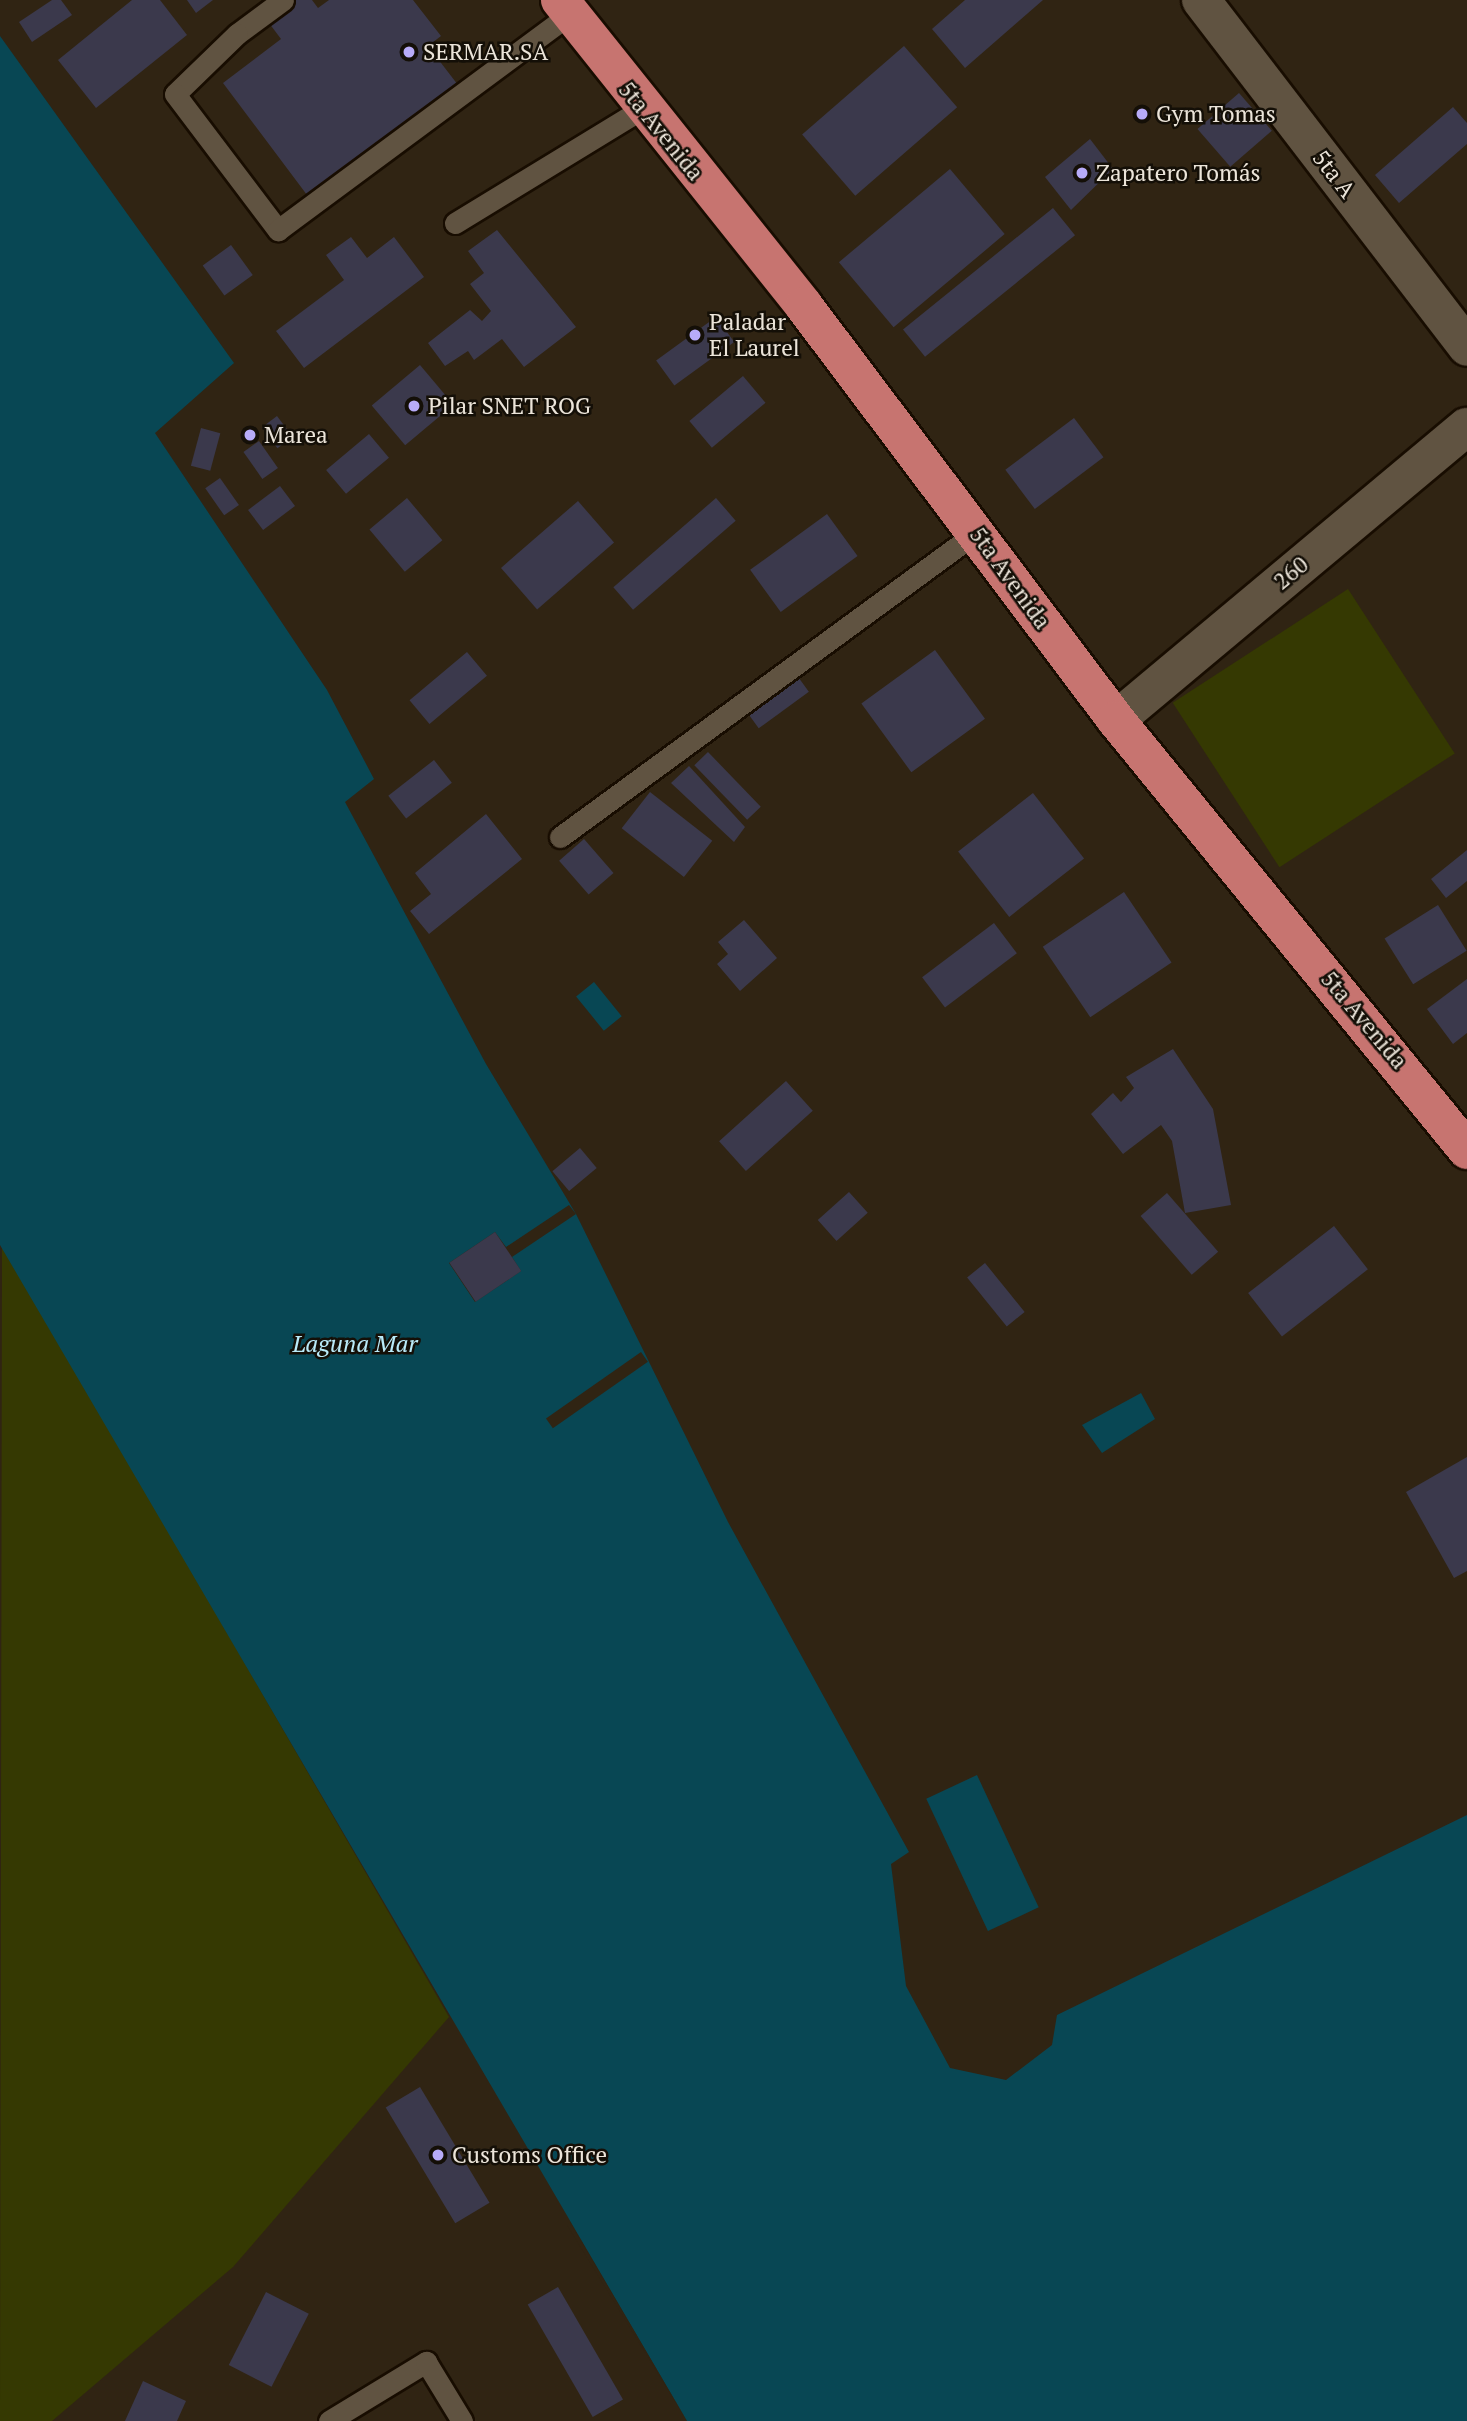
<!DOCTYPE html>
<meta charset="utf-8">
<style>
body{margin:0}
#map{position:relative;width:1467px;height:2421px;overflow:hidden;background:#302413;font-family:"PT Serif",serif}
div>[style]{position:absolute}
.green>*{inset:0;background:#353902;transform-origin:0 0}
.water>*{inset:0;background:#084754;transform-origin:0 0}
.pier>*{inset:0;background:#302413;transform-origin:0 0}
.building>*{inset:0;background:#3b394c;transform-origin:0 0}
.roads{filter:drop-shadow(2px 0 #180d01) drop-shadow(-2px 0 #180d01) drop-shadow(0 2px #180d01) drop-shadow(0 -2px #180d01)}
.lane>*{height:21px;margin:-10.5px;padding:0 10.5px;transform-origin:10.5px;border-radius:10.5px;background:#605341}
.street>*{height:38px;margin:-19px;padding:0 19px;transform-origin:19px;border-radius:19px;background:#605341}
.highway>*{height:38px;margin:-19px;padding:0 19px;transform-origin:19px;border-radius:19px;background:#c77470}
.dots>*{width:19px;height:19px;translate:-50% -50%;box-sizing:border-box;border:4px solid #140f07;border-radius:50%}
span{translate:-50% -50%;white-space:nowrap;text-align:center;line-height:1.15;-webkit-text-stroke:5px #140f07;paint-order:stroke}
.poi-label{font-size:23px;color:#ebe4d9}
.left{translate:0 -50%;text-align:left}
.street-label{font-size:23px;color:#ebe4d9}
.water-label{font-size:24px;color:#b9eaf8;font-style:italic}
</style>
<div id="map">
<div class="green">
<i style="left:1348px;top:589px;width:196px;height:209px;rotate:57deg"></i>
<i style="clip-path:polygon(2px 1243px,449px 2017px,233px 2267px,52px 2421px,0 2421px)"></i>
</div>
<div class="water">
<i style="clip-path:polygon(0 36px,234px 363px,155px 433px,327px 690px,374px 779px,345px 802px,486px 1064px,576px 1214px,728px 1522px,909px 1852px,891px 1864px,906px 1986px,950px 2068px,1006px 2080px,1052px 2045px,1057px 2015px,1467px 1815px,1467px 2421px,687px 2421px,0 1245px)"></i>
<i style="left:594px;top:982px;width:44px;height:23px;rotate:51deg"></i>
<i style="clip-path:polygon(1141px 1393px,1155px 1419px,1102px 1453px,1082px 1425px)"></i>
<i style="left:977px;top:1775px;width:146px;height:56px;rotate:65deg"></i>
</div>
<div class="pier">
<i style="clip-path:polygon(569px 1205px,576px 1214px,512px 1257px,521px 1271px,475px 1302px,449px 1263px,495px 1232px,506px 1247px)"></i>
<i style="left:641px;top:1352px;width:12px;height:116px;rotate:55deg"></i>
<i style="clip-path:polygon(570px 2222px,687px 2421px,567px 2225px)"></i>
</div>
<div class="building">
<i style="clip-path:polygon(52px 0,61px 0,72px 15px,32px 42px,19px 22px)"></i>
<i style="clip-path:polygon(132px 0,160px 0,187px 35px,96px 108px,58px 60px)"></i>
<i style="clip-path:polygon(187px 0,213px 0,196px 13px)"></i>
<i style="clip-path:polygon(290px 0,312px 0,318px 8px,329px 0,413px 0,441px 36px,428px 46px,458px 85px,310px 199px,223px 83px,281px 39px,266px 19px)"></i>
<i style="clip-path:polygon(965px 0,1043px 0,965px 68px,932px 29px)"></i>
<i style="left:904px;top:46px;width:81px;height:135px;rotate:49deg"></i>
<i style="left:1239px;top:93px;width:50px;height:55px;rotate:49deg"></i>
<i style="clip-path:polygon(1453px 107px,1467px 123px,1467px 144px,1399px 203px,1375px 175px)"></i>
<i style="clip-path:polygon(1090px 139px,1113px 169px,1071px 210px,1045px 177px)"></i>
<i style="left:950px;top:169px;width:85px;height:145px;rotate:50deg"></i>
<i style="left:1053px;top:208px;width:35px;height:193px;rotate:51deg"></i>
<i style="clip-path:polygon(497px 230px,576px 327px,524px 367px,502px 339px,474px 360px,468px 351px,445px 366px,428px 343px,470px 310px,482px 321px,491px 311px,470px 284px,484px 273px,468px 251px)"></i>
<i style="clip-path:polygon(351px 237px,367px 258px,394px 237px,424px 277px,304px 368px,276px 331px,344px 280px,326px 255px)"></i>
<i style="left:231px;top:245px;width:37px;height:35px;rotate:54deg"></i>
<i style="left:716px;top:317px;width:31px;height:74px;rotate:54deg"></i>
<i style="left:420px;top:365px;width:52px;height:63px;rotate:50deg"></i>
<i style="left:743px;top:376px;width:35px;height:70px;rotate:50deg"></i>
<i style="left:277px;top:416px;width:26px;height:19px;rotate:53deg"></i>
<i style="left:1074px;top:418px;width:49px;height:86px;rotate:53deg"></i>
<i style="left:201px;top:428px;width:20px;height:39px;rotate:15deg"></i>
<i style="left:369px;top:434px;width:31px;height:56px;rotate:50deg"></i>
<i style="left:259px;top:441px;width:33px;height:19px;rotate:55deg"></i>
<i style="left:220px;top:478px;width:33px;height:18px;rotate:55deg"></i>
<i style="left:280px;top:486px;width:25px;height:40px;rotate:53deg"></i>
<i style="left:407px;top:498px;width:55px;height:49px;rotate:50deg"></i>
<i style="left:716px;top:498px;width:30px;height:136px;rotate:49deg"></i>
<i style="left:578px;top:501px;width:55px;height:102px;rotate:49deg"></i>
<i style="left:827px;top:514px;width:52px;height:95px;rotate:54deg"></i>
<i style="left:935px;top:650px;width:85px;height:91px;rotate:54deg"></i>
<i style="left:467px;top:652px;width:31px;height:75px;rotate:50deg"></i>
<i style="left:793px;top:670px;width:27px;height:62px;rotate:54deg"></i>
<i style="left:708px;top:752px;width:76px;height:19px;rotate:46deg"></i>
<i style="left:434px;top:760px;width:29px;height:58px;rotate:52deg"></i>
<i style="clip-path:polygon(689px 766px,745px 827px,734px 842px,671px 783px)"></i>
<i style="left:650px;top:792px;width:79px;height:46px;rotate:38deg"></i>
<i style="left:1033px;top:793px;width:83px;height:95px;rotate:52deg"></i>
<i style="clip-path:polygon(486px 814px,522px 859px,429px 934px,410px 911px,431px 894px,415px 873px)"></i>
<i style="left:584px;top:839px;width:45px;height:33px;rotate:49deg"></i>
<i style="clip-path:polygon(1467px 850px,1467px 881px,1446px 898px,1431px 879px)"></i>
<i style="left:1124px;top:892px;width:85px;height:98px;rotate:56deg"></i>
<i style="left:1438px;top:905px;width:54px;height:63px;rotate:58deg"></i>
<i style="clip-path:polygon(744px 920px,777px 958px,740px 991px,717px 964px,728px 954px,718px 942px)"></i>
<i style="left:994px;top:923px;width:38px;height:90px;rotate:53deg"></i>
<i style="clip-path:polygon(1467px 979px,1467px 1033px,1453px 1044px,1427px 1009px)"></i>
<i style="clip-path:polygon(1173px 1049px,1213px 1109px,1231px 1205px,1185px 1213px,1172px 1141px,1161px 1125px,1123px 1154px,1091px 1114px,1113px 1093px,1121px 1102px,1134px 1088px,1126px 1077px)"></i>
<i style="left:786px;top:1081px;width:40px;height:90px;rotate:48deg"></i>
<i style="left:580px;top:1148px;width:26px;height:36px;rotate:50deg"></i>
<i style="left:849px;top:1192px;width:28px;height:42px;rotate:48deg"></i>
<i style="left:1167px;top:1193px;width:78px;height:35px;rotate:49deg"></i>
<i style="left:1334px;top:1226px;width:55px;height:109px;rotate:52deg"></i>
<i style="left:495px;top:1232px;width:47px;height:55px;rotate:56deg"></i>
<i style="left:985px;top:1263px;width:63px;height:23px;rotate:51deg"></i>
<i style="clip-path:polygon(1467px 1457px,1467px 1571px,1454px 1578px,1406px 1492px)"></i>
<i style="left:420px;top:2087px;width:135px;height:40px;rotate:59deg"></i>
<i style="left:558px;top:2287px;width:130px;height:35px;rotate:60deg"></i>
<i style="left:266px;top:2292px;width:48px;height:82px;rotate:27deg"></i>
<i style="clip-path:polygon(143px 2381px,186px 2401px,177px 2421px,125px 2421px)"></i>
</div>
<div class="roads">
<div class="lane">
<i style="left:283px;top:0;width:57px;rotate:143.5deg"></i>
<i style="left:237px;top:34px;width:86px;rotate:135.9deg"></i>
<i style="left:175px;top:94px;width:171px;rotate:52.9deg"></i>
<i style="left:278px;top:230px;width:362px;rotate:-36.5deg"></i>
<i style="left:455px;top:223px;width:219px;rotate:-31.4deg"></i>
<i style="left:560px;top:837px;width:517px;rotate:-36.18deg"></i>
<i style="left:329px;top:2421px;width:114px;rotate:-31.3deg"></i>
<i style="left:426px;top:2362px;width:69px;rotate:58.6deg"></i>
</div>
<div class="street">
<i style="left:1201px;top:0;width:437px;rotate:52.5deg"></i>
<i style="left:1116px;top:720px;width:457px;rotate:-39.9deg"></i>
</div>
<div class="highway">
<i style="left:560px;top:0;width:391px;rotate:51.4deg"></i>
<i style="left:804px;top:306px;width:518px;rotate:53deg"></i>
<i style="left:1116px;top:720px;width:555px;rotate:50.78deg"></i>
</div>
</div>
<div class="dots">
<i style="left:409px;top:52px;background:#b7abf8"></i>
<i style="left:1142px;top:114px;background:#b7abf8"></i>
<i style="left:1082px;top:173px;background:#b7abf8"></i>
<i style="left:695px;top:335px;background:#b7abf8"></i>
<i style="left:414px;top:406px;background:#b7abf8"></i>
<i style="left:250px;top:435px;background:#b7abf8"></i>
<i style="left:438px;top:2155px;background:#b7abf8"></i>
</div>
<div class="poi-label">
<span class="left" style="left:423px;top:52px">SERMAR.SA</span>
<span class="left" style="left:1156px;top:114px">Gym Tomas</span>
<span class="left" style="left:1096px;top:173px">Zapatero Tomás</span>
<span class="left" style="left:709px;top:335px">Paladar<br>El Laurel</span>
<span class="left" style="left:428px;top:406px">Pilar SNET ROG</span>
<span class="left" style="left:264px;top:435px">Marea</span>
<span class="left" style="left:452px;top:2155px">Customs Office</span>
</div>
<div class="street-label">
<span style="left:661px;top:131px;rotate:51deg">5ta Avenida</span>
<span style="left:1334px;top:174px;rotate:52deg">5ta A</span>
<span style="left:1291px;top:573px;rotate:-40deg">260</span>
<span style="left:1010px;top:578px;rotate:54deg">5ta Avenida</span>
<span style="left:1364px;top:1020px;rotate:50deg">5ta Avenida</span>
</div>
<div class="water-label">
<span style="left:355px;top:1344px">Laguna Mar</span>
</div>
</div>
